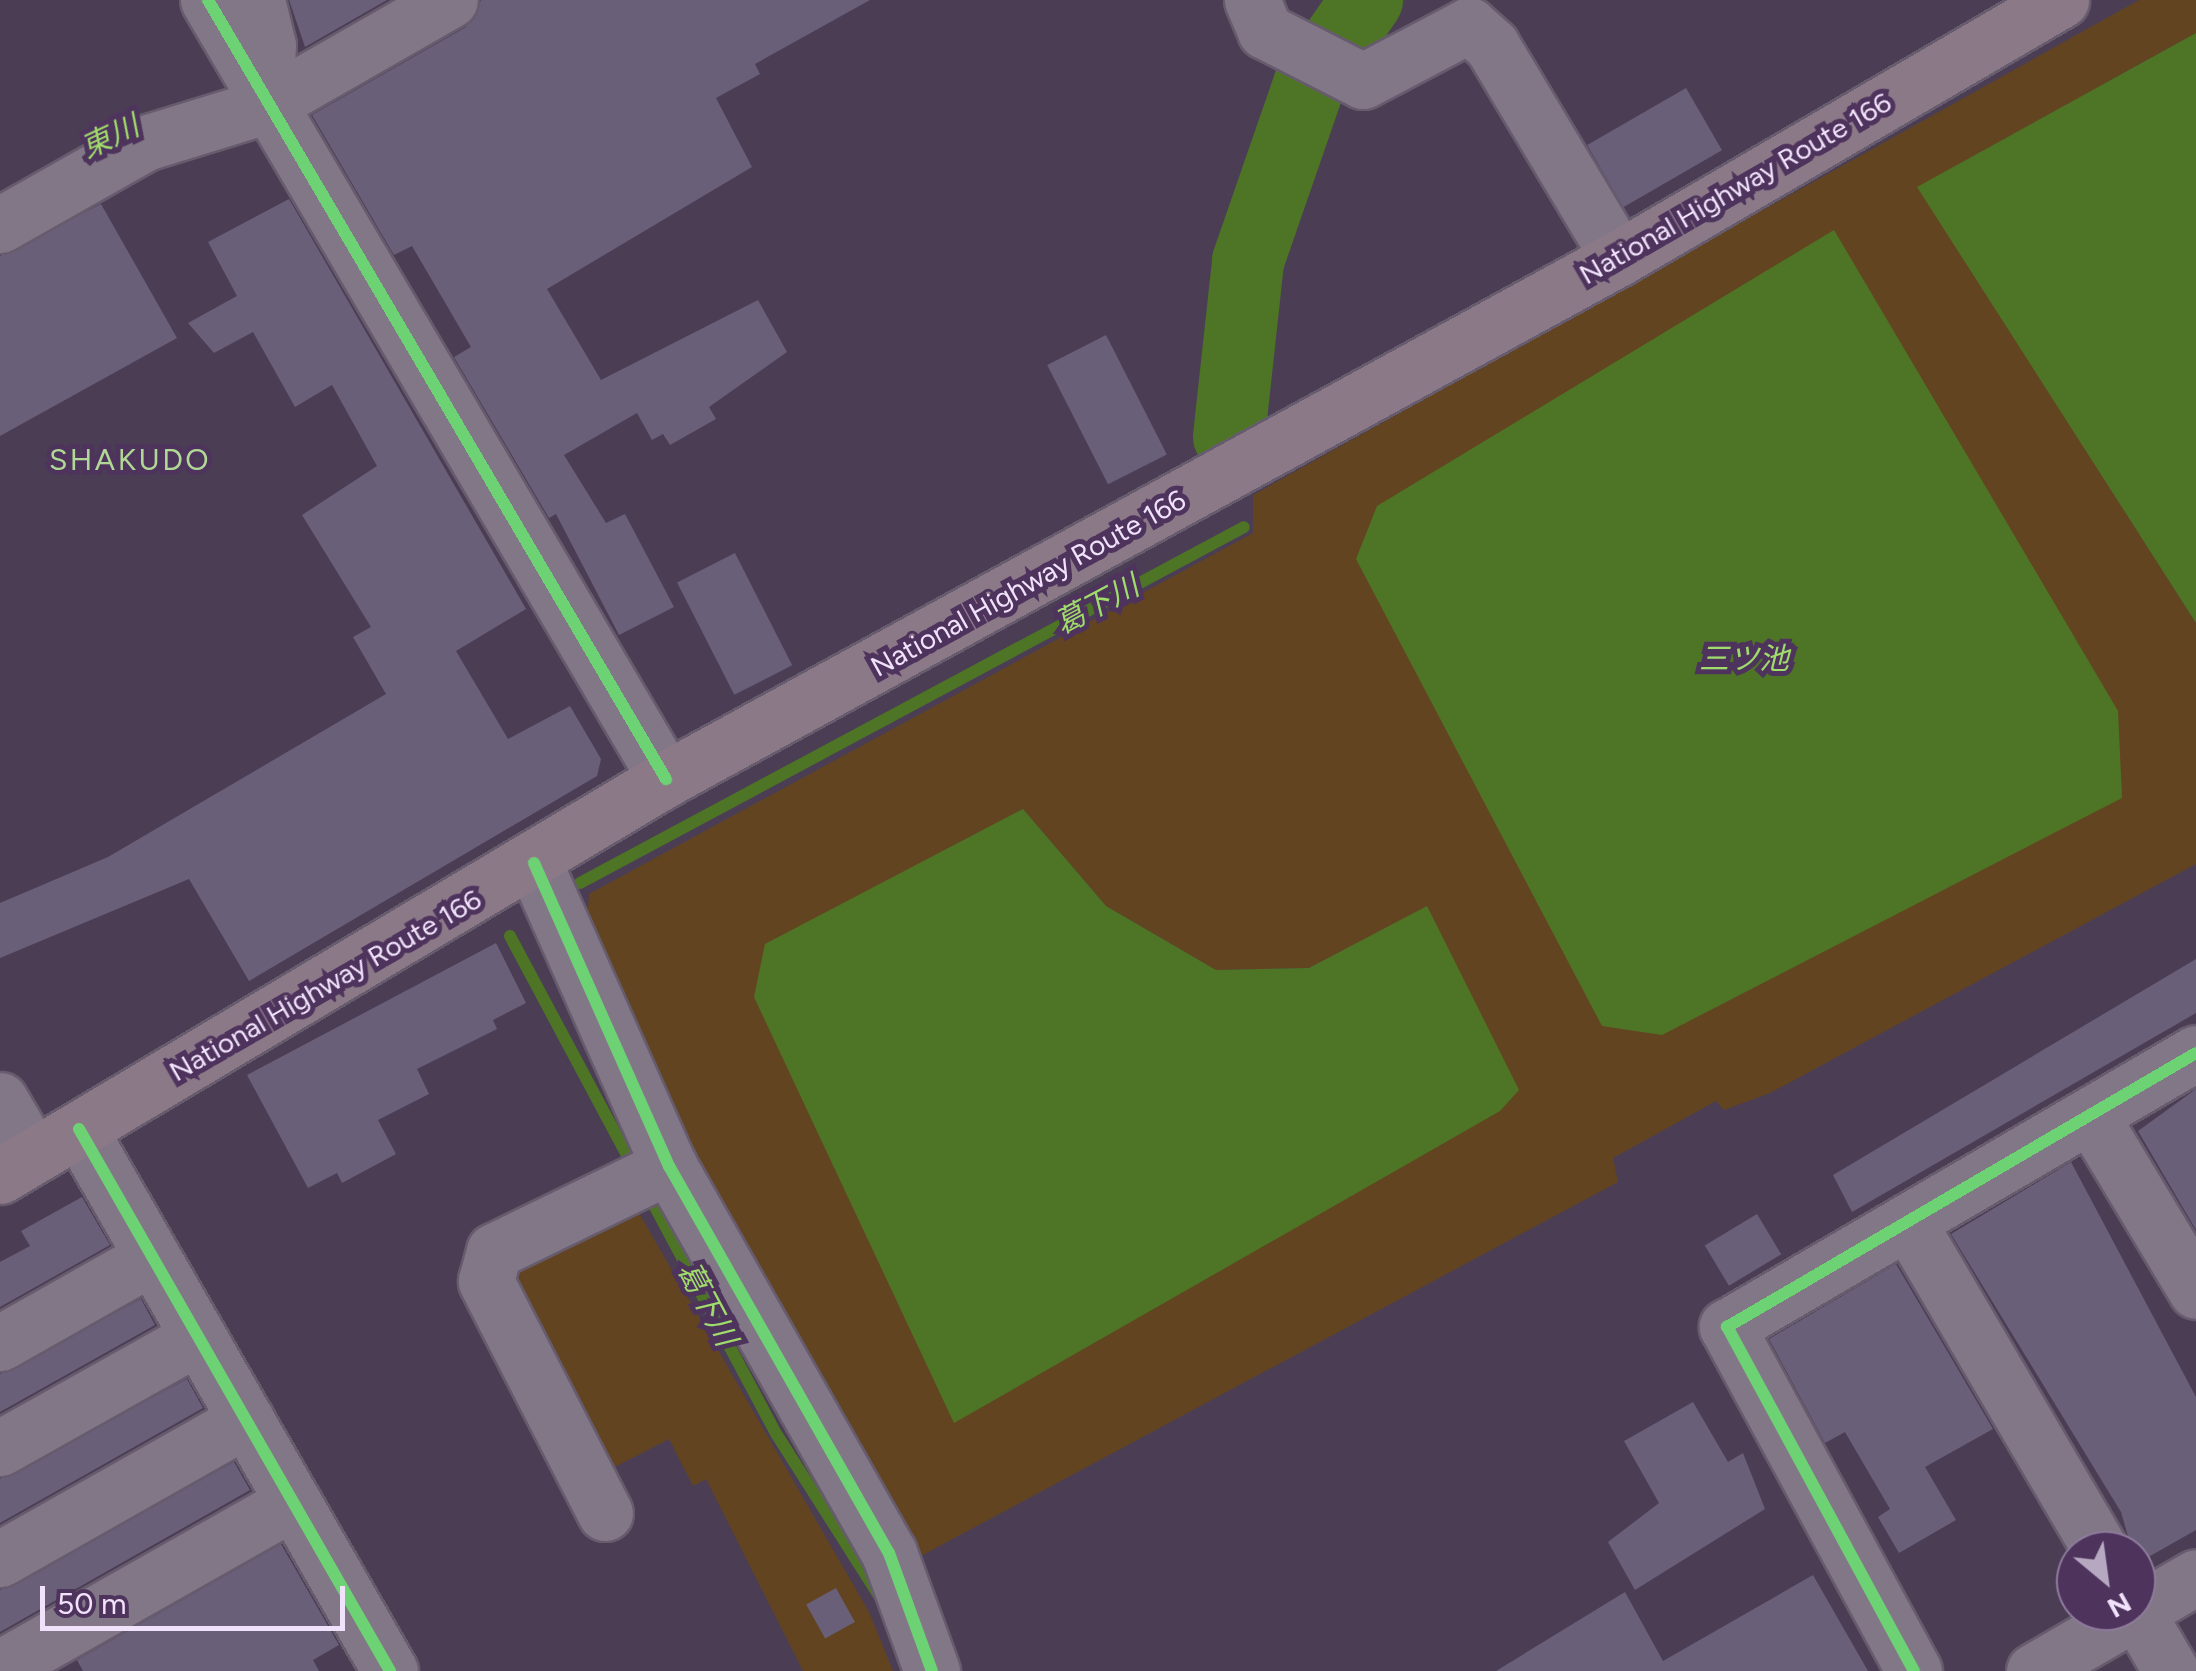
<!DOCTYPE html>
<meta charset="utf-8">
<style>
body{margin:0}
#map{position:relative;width:2196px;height:1671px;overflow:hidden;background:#4b3d54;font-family:Figtree,"Noto Sans JP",sans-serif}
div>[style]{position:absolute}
.green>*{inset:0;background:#624520}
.water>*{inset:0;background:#4e7525}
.stream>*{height:12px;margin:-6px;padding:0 6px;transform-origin:6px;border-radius:6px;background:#4e7525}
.river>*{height:72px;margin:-36px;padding:0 36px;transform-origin:36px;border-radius:36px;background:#4e7525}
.building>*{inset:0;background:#695f79;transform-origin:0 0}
.roads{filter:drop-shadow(2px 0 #675b6e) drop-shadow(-2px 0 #675b6e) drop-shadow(0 2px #675b6e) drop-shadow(0 -2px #675b6e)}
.minor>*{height:55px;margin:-27.5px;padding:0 27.5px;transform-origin:27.5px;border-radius:27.5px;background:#817787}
.highway>*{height:55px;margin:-27.5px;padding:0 27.5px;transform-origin:27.5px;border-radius:27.5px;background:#8c7988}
.cycleway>*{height:12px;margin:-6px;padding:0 6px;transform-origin:6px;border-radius:6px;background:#6cd273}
span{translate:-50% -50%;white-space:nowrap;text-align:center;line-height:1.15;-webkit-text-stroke:10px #4e345d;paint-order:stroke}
.street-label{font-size:28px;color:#f1e2fb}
.water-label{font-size:30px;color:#a0dc6b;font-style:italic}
.neighbourhood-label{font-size:30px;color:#b1d894;letter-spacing:2.5px}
.north{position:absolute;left:2056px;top:1531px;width:100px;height:100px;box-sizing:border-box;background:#4e345d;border:2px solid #8f7a9c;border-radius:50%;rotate:151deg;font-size:28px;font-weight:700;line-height:40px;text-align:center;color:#f1e2fb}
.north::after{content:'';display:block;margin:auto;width:35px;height:45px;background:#b7a8c1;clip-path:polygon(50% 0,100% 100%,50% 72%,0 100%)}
.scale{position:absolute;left:40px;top:1586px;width:305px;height:45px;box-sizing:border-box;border:5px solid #f1e2fb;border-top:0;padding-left:12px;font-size:30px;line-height:35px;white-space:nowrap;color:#f1e2fb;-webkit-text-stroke:8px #4e345d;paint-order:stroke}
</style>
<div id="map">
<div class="green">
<i style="clip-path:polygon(evenodd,2139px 0,2196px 0,2196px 33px,1918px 187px,2196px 623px,2196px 864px,1770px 1093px,1724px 1110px,1716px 1101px,1613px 1158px,1618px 1182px,919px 1557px,706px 1182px,587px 922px,589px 894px,1253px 533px,1253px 495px,2139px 0,1023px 809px,1106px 906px,1216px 970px,1309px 968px,1427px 907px,1518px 1090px,765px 945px,1023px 809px)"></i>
<i style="clip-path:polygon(632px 1201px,869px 1612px,893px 1671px,803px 1671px,706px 1479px,693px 1486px,669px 1439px,605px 1472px,507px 1275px)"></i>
</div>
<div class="water">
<i style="clip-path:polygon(2196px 33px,2196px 623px,1917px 187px)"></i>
<i style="clip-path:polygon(1834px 230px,2118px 711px,2122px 798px,1662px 1035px,1602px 1026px,1356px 559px,1377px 506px)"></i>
<i style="clip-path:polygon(1023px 809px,1106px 906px,1216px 970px,1309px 968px,1427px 906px,1519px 1090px,1500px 1111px,954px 1423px,754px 997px,765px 944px)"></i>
</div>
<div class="stream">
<i style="left:580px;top:883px;width:753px;rotate:-28.2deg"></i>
<i style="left:510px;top:936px;width:263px;rotate:61.9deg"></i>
<i style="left:646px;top:1190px;width:278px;rotate:61.9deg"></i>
<i style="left:777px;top:1435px;width:192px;rotate:57.6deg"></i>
</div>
<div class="river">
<i style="left:1229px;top:437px;width:177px;rotate:-83.8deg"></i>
<i style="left:1248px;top:261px;width:189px;rotate:-70.9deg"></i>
<i style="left:1310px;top:82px;width:100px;rotate:-55.2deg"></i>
</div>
<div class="building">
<i style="clip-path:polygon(289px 0,387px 0,305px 47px)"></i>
<i style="clip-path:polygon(481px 0,870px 0,755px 64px,760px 74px,716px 98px,752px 167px,547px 289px,601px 380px,758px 300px,787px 352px,709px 407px,716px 419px,670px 445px,663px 434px,652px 440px,637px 413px,564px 455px,606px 523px,625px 514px,674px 607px,619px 635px,556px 514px,549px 518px,454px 357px,471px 347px,412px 246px,394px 255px,312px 115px,466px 27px)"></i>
<i style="left:1686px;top:88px;width:72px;height:114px;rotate:60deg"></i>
<i style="clip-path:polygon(289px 199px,526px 609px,456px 651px,508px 739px,570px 706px,601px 759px,597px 776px,249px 981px,189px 879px,0 958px,0 903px,108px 857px,386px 694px,353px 637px,371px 627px,302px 515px,377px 466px,332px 385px,295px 407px,253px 332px,214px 353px,188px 323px,237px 296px,208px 242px)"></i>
<i style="clip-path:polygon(101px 204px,177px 338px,0 436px,0 256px)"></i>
<i style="left:1106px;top:335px;width:134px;height:66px;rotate:63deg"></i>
<i style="left:735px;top:553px;width:126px;height:65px;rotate:63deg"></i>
<i style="clip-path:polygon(496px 943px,526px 1003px,493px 1020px,497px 1029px,417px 1069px,429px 1094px,378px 1120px,396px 1154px,342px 1183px,337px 1173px,308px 1188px,247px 1075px)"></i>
<i style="clip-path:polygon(2196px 959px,2196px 1013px,1852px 1212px,1833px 1175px)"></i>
<i style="clip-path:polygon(2196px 1089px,2196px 1230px,2138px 1131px)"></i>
<i style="clip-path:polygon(2071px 1162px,2196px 1397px,2196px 1530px,2136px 1564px,2121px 1512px,1951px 1234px)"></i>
<i style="clip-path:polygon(82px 1197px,110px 1245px,0 1307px,0 1262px,30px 1246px,21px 1231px)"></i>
<i style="left:1757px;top:1214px;width:47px;height:61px;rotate:59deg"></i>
<i style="clip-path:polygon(1896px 1264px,1993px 1429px,1925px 1467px,1956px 1520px,1899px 1553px,1878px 1517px,1890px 1509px,1845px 1432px,1825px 1443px,1769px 1339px)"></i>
<i style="clip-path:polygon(141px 1299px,155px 1325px,0 1412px,0 1374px)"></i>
<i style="clip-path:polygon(187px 1379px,203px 1408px,0 1523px,0 1479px)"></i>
<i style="clip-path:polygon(1693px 1402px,1728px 1462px,1743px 1453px,1765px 1509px,1635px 1590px,1608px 1542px,1659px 1503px,1624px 1441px)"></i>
<i style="clip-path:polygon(234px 1462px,250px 1490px,0 1632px,0 1590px)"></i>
<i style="clip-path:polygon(281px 1544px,339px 1645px,313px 1660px,319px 1671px,83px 1671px,77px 1660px)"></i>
<i style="clip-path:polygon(1813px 1575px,1868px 1671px,1496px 1671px,1625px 1592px,1663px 1661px)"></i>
<i style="left:836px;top:1588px;width:39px;height:34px;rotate:61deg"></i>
</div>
<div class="roads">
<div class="minor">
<i style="left:208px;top:0;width:904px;rotate:59.55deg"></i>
<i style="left:257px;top:0;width:46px;rotate:76.3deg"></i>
<i style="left:268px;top:45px;width:61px;rotate:92.8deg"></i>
<i style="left:1252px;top:0;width:34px;rotate:67deg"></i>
<i style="left:1265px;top:31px;width:110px;rotate:27deg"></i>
<i style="left:1363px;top:81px;width:120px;rotate:-27.8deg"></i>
<i style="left:1469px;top:25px;width:31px;rotate:42deg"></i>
<i style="left:1492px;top:46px;width:247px;rotate:59.1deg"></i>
<i style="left:0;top:225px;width:167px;rotate:-29.5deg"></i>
<i style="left:145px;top:143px;width:126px;rotate:-17.1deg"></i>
<i style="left:265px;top:106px;width:213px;rotate:-29.8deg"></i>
<i style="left:534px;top:863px;width:332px;rotate:66deg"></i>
<i style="left:669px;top:1166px;width:445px;rotate:60.4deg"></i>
<i style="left:889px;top:1553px;width:126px;rotate:70deg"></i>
<i style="left:0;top:1100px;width:65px;rotate:59.5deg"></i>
<i style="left:2091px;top:1116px;width:204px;rotate:59deg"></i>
<i style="left:79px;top:1129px;width:625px;rotate:60.15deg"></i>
<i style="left:1908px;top:1222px;width:381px;rotate:59.6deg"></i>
<i style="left:0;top:1343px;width:175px;rotate:-29.5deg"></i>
<i style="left:0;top:1448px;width:227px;rotate:-29.3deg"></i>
<i style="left:605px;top:1513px;width:261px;rotate:-117.2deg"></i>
<i style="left:486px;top:1281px;width:31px;rotate:-75deg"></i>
<i style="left:494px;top:1251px;width:195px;rotate:-25.9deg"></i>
<i style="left:0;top:1559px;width:283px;rotate:-29.5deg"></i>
<i style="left:2136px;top:1611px;width:69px;rotate:59.7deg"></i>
<i style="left:0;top:1668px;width:337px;rotate:-29.5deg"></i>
<i style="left:1914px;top:1671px;width:392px;rotate:-118.5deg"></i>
<i style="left:1727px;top:1327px;width:543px;rotate:-30.29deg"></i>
<i style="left:2034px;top:1671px;width:187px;rotate:-30.1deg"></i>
</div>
<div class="highway">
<i style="left:0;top:1176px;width:775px;rotate:-30.8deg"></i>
<i style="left:666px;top:779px;width:1086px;rotate:-28.67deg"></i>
<i style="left:1619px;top:258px;width:512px;rotate:-30.27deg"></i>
</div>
</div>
<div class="cycleway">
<i style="left:208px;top:0;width:904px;rotate:59.55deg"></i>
<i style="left:534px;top:863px;width:332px;rotate:66deg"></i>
<i style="left:669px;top:1166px;width:445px;rotate:60.4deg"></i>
<i style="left:889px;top:1553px;width:126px;rotate:70deg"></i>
<i style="left:79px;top:1129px;width:625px;rotate:60.15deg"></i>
<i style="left:1914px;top:1671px;width:392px;rotate:-118.5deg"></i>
<i style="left:1727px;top:1327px;width:543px;rotate:-30.29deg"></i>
</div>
<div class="street-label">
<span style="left:1735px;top:188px;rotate:-30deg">National Highway Route 166</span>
<span style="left:1028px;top:583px;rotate:-29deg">National Highway Route 166</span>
<span style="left:325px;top:985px;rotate:-30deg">National Highway Route 166</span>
</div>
<div class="water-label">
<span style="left:110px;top:137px;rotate:-25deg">東川</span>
<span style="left:1097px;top:605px;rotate:-28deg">葛下川</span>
<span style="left:1744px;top:659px">三ツ池</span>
<span style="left:707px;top:1304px;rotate:62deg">葛下川</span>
</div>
<div class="neighbourhood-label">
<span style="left:130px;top:460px">SHAKUDO</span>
</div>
<div class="north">N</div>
<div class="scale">50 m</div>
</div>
